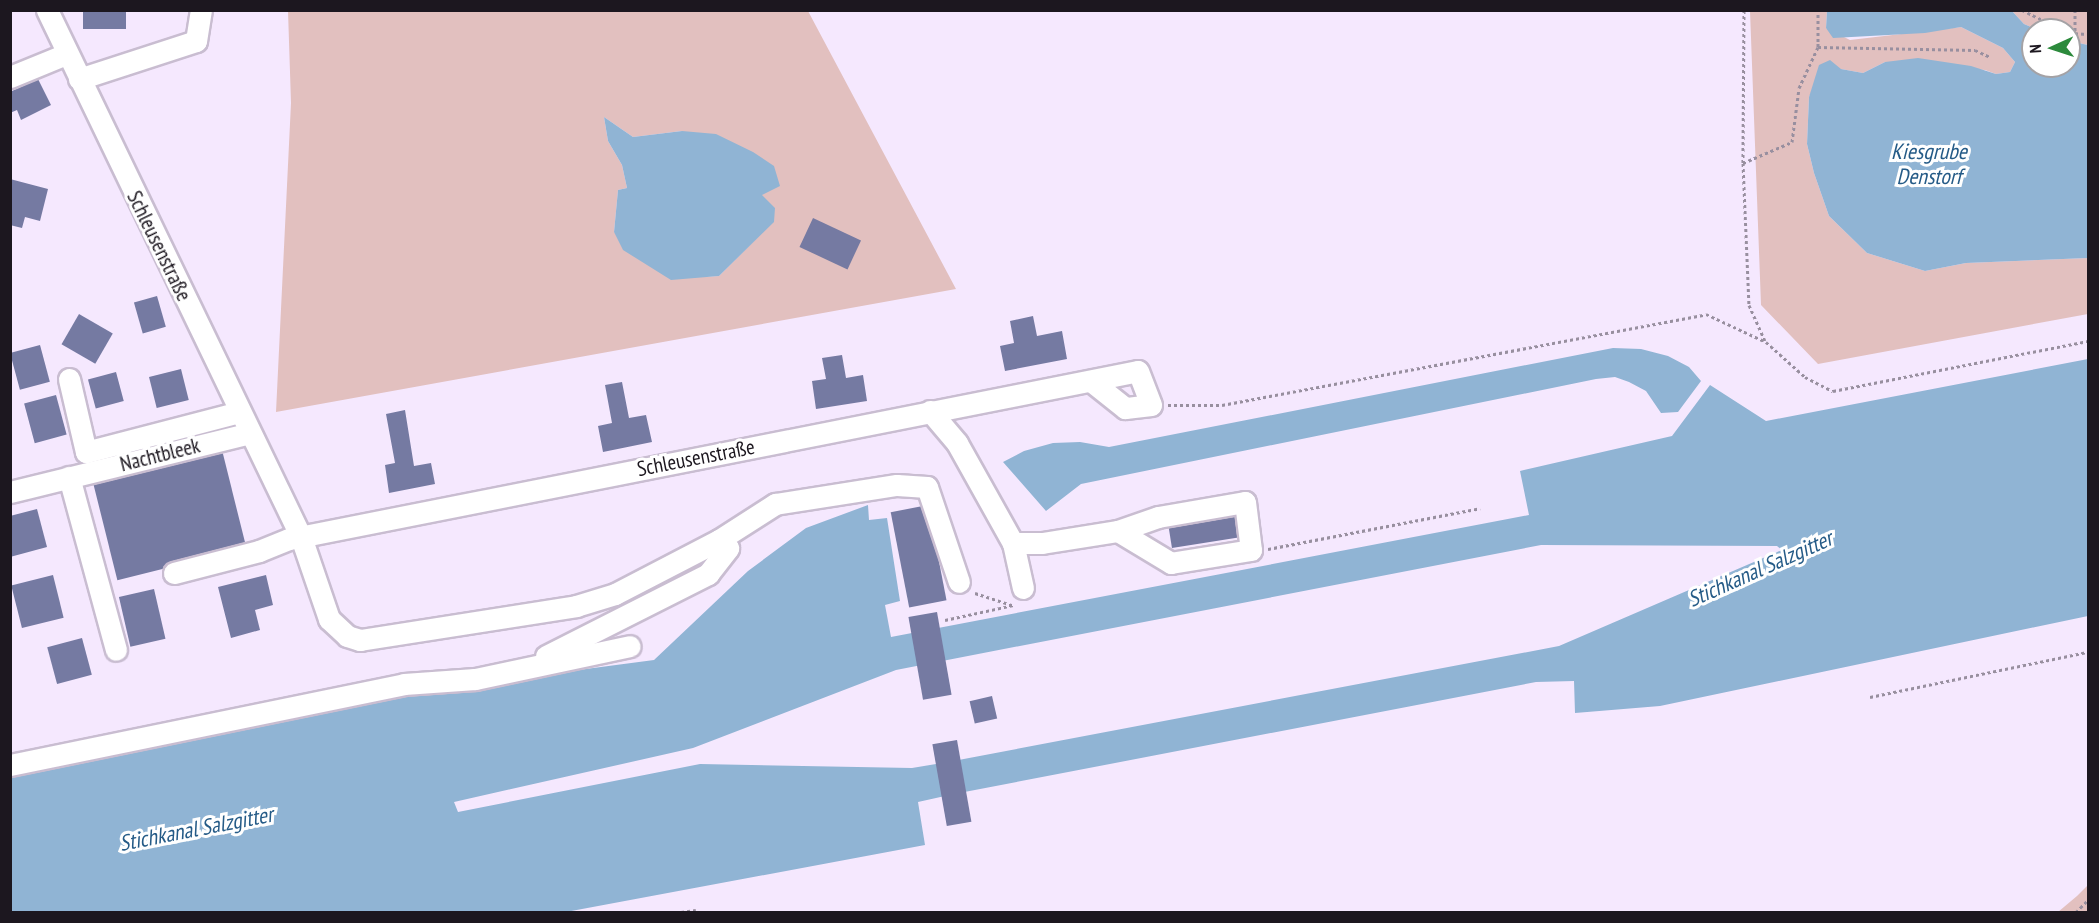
<!DOCTYPE html>
<meta charset="utf-8">
<style>
body{margin:0}
#map{position:relative;width:2099px;height:923px;overflow:hidden;background:#f5e8fe;font-family:"PT Sans Narrow",sans-serif}
div>[style]{position:absolute}
.green>*{inset:0;background:#e2c0bf}
.water>*{inset:0;background:#90b4d4}
.building>*{inset:0;background:#757aa2;transform-origin:0 0}
.path>*{height:3px;margin-top:-1.5px;transform-origin:0;background:repeating-linear-gradient(90deg,#988f9f 0 3px,transparent 0 6px)}
.roads{filter:drop-shadow(2px 0 #c9bdd1) drop-shadow(-2px 0 #c9bdd1) drop-shadow(0 2px #c9bdd1) drop-shadow(0 -2px #c9bdd1)}
.minor>*{height:21px;margin:-10.5px;padding:0 10.5px;transform-origin:10.5px;border-radius:10.5px;background:#fff}
span{translate:-50% -50%;white-space:nowrap;text-align:center;line-height:1.15;-webkit-text-stroke:6px #fff;paint-order:stroke}
.street-label{font-size:21px;color:#1c171f}
.water-label{font-size:22px;color:#255b87;font-style:italic}
.frame{position:absolute;inset:0;border:12px solid #1c171f;pointer-events:none}
.north{position:absolute;left:2021px;top:18px;width:60px;height:60px;box-sizing:border-box;background:#fff;border:2px solid #a4a2a5;border-radius:50%;rotate:267deg;font-size:16px;font-weight:700;line-height:24px;text-align:center;color:#1c171f}
.north::after{content:'';display:block;margin:auto;width:21px;height:27px;background:#2c8a3c;clip-path:polygon(50% 0,100% 100%,50% 72%,0 100%)}
</style>
<div id="map">
<div class="green">
<i style="clip-path:polygon(evenodd,288px 11px,808px 11px,956px 289px,276px 412px,291px 103px,288px 11px,604px 117px,633px 137px,682px 131px,755px 240px,719px 276px,703px 277px,614px 232px,618px 190px,627px 188px,622px 165px,608px 141px,604px 117px)"></i>
<i style="clip-path:polygon(1750px 11px,1827px 11px,1826px 28px,1850px 40px,1961px 27px,2003px 48px,2015px 62px,2010px 72px,1996px 74px,1985px 70px,1885px 62px,1863px 73px,1841px 69px,1818px 78px,1809px 97px,1807px 144px,1814px 173px,1829px 216px,1867px 253px,1925px 271px,1966px 263px,2088px 258px,2088px 314px,1818px 364px,1761px 305px)"></i>
<i style="clip-path:polygon(2012px 11px,2088px 11px,2088px 45px,2069px 41px,2069px 30px,2038px 30px,2024px 24px)"></i>
<i style="clip-path:polygon(2088px 885px,2088px 912px,2058px 912px,2077px 896px)"></i>
</div>
<div class="water">
<i style="clip-path:polygon(1827px 11px,2012px 11px,2024px 24px,2038px 30px,2033px 30px,2033px 66px,2069px 66px,2069px 41px,2088px 45px,2088px 258px,1966px 263px,1925px 271px,1867px 253px,1829px 216px,1814px 173px,1807px 144px,1809px 97px,1819px 65px,1830px 60px,1841px 69px,1863px 73px,1885px 62px,1918px 58px,1971px 66px,1996px 74px,2010px 72px,2015px 62px,2003px 48px,1961px 27px,1925px 33px,1833px 38px,1826px 28px)"></i>
<i style="clip-path:polygon(604px 117px,633px 137px,682px 131px,716px 134px,753px 152px,774px 166px,780px 186px,762px 195px,775px 208px,774px 222px,719px 276px,671px 280px,623px 250px,614px 232px,618px 190px,627px 188px,622px 165px,608px 141px)"></i>
<i style="clip-path:polygon(1613px 348px,1641px 349px,1668px 356px,1689px 367px,1701px 381px,1678px 412px,1661px 413px,1646px 391px,1629px 382px,1615px 377px,1596px 379px,1081px 484px,1046px 511px,1003px 462px,1024px 451px,1053px 443px,1080px 442px,1109px 447px)"></i>
<i style="clip-path:polygon(evenodd,2088px 359px,2088px 616px,1660px 706px,1575px 713px,1574px 681px,1536px 682px,954px 794px,918px 802px,925px 845px,566px 912px,11px 912px,11px 769px,419px 691px,654px 660px,748px 571px,806px 528px,868px 505px,869px 520px,887px 518px,900px 601px,885px 605px,891px 637px,1529px 515px,1520px 471px,1672px 436px,1710px 385px,1766px 421px,2088px 359px,1541px 545px,1777px 546px,1782px 550px,1559px 646px,948px 762px,912px 768px,700px 764px,458px 812px,454px 802px,693px 748px,896px 670px,1541px 545px)"></i>
</div>
<div class="building">
<i style="left:83px;top:10px;width:43px;height:19px"></i>
<i style="clip-path:polygon(38px 79px,51px 105px,21px 120px,17px 110px,10px 113px,10px 92px)"></i>
<i style="clip-path:polygon(10px 179px,48px 189px,40px 221px,25px 217px,22px 228px,10px 225px)"></i>
<i style="left:813px;top:218px;width:53px;height:32px;rotate:25deg"></i>
<i style="left:157px;top:296px;width:32px;height:24px;rotate:74deg"></i>
<i style="left:79px;top:314px;width:39px;height:35px;rotate:30deg"></i>
<i style="clip-path:polygon(1033px 316px,1037px 336px,1062px 331px,1067px 359px,1005px 371px,1000px 346px,1014px 343px,1010px 321px)"></i>
<i style="left:40px;top:345px;width:38px;height:31px;rotate:75deg"></i>
<i style="clip-path:polygon(842px 355px,846px 378px,863px 375px,867px 401px,816px 409px,812px 381px,826px 379px,822px 358px)"></i>
<i style="left:181px;top:369px;width:32px;height:33px;rotate:76deg"></i>
<i style="left:116px;top:372px;width:30px;height:29px;rotate:75deg"></i>
<i style="clip-path:polygon(622px 382px,629px 418px,646px 415px,652px 442px,603px 452px,598px 426px,612px 423px,605px 385px)"></i>
<i style="left:56px;top:395px;width:41px;height:33px;rotate:75deg"></i>
<i style="clip-path:polygon(405px 410px,414px 466px,431px 463px,435px 484px,389px 493px,385px 465px,395px 463px,386px 414px)"></i>
<i style="left:222px;top:450px;width:101px;height:133px;rotate:76deg"></i>
<i style="left:928px;top:505px;width:97px;height:38px;rotate:79deg"></i>
<i style="clip-path:polygon(37px 509px,47px 547px,10px 557px,10px 516px)"></i>
<i style="left:1239px;top:511px;width:26px;height:72px;rotate:81deg"></i>
<i style="left:53px;top:575px;width:44px;height:43px;rotate:76deg"></i>
<i style="clip-path:polygon(266px 575px,273px 605px,255px 610px,260px 630px,231px 638px,218px 587px)"></i>
<i style="left:154px;top:589px;width:51px;height:36px;rotate:77deg"></i>
<i style="left:937px;top:612px;width:84px;height:29px;rotate:80deg"></i>
<i style="left:82px;top:638px;width:38px;height:36px;rotate:75deg"></i>
<i style="left:992px;top:696px;width:23px;height:23px;rotate:77deg"></i>
<i style="left:957px;top:740px;width:83px;height:25px;rotate:80deg"></i>
</div>
<div class="path">
<i style="left:1744px;top:10px;width:153px;rotate:90.4deg"></i>
<i style="left:1743px;top:163px;width:142px;rotate:87.6deg"></i>
<i style="left:1749px;top:305px;width:39px;rotate:66deg"></i>
<i style="left:2022px;top:10px;width:46px;rotate:26deg"></i>
<i style="left:2075px;top:10px;width:25px;rotate:90deg"></i>
<i style="left:2069px;top:33px;width:19px;rotate:3deg"></i>
<i style="left:1818px;top:47px;width:157px;rotate:1.1deg"></i>
<i style="left:1975px;top:50px;width:17px;rotate:25deg"></i>
<i style="left:1743px;top:163px;width:53px;rotate:-23.2deg"></i>
<i style="left:1792px;top:142px;width:54px;rotate:-82.6deg"></i>
<i style="left:1799px;top:88px;width:45px;rotate:-65.1deg"></i>
<i style="left:1818px;top:47px;width:37px;rotate:-90deg"></i>
<i style="left:1168px;top:405px;width:54px"></i>
<i style="left:1222px;top:405px;width:492px;rotate:-10.6deg"></i>
<i style="left:1706px;top:314px;width:66px;rotate:25deg"></i>
<i style="left:1766px;top:342px;width:52px;rotate:41.9deg"></i>
<i style="left:1805px;top:377px;width:31px;rotate:27deg"></i>
<i style="left:1833px;top:391px;width:260px;rotate:-11.1deg"></i>
<i style="left:1268px;top:549px;width:216px;rotate:-10.9deg"></i>
<i style="left:975px;top:593px;width:39px;rotate:18deg"></i>
<i style="left:945px;top:620px;width:71px;rotate:-12.3deg"></i>
<i style="left:1870px;top:697px;width:223px;rotate:-11.7deg"></i>
<i style="left:681px;top:912px;width:15px;rotate:-8deg"></i>
<i style="left:2076px;top:912px;width:17px;rotate:-45deg"></i>
</div>
<div class="roads">
<div class="minor">
<i style="left:47px;top:10px;width:585px;rotate:64.27deg"></i>
<i style="left:301px;top:537px;width:87px;rotate:71.1deg"></i>
<i style="left:329px;top:619px;width:25px;rotate:43deg"></i>
<i style="left:347px;top:636px;width:14px;rotate:17deg"></i>
<i style="left:360px;top:640px;width:219px;rotate:-8.9deg"></i>
<i style="left:576px;top:606px;width:41px;rotate:-17.1deg"></i>
<i style="left:615px;top:594px;width:117px;rotate:-27.4deg"></i>
<i style="left:719px;top:540px;width:67px;rotate:-32.7deg"></i>
<i style="left:775px;top:504px;width:123px;rotate:-8.9deg"></i>
<i style="left:897px;top:485px;width:30px;rotate:4deg"></i>
<i style="left:927px;top:487px;width:100px;rotate:71.4deg"></i>
<i style="left:10px;top:77px;width:61px;rotate:-22.3deg"></i>
<i style="left:79px;top:79px;width:123px;rotate:-18deg"></i>
<i style="left:196px;top:41px;width:31px;rotate:-81deg"></i>
<i style="left:69px;top:379px;width:75px;rotate:76.9deg"></i>
<i style="left:86px;top:452px;width:159px;rotate:-14.6deg"></i>
<i style="left:930px;top:411px;width:42px;rotate:49.8deg"></i>
<i style="left:957px;top:443px;width:115px;rotate:60.8deg"></i>
<i style="left:1013px;top:543px;width:29px"></i>
<i style="left:1042px;top:543px;width:77px;rotate:-9deg"></i>
<i style="left:1118px;top:531px;width:42px;rotate:-19.3deg"></i>
<i style="left:1158px;top:517px;width:88px;rotate:-9.8deg"></i>
<i style="left:1245px;top:502px;width:48px;rotate:82.9deg"></i>
<i style="left:1251px;top:550px;width:81px;rotate:170.8deg"></i>
<i style="left:1171px;top:563px;width:62px;rotate:-148.9deg"></i>
<i style="left:69px;top:477px;width:179px;rotate:74.8deg"></i>
<i style="left:10px;top:492px;width:247px;rotate:-13.8deg"></i>
<i style="left:1013px;top:543px;width:46px;rotate:77.5deg"></i>
<i style="left:174px;top:573px;width:88px;rotate:-14.5deg"></i>
<i style="left:259px;top:551px;width:32px;rotate:-22deg"></i>
<i style="left:289px;top:539px;width:865px;rotate:-11.19deg"></i>
<i style="left:1138px;top:371px;width:36px;rotate:69deg"></i>
<i style="left:1151px;top:405px;width:26px;rotate:173deg"></i>
<i style="left:1125px;top:408px;width:43px;rotate:-141.5deg"></i>
<i style="left:546px;top:656px;width:182px;rotate:-26.8deg"></i>
<i style="left:708px;top:574px;width:33px;rotate:-52deg"></i>
<i style="left:728px;top:548px;width:12px;rotate:-138deg"></i>
<i style="left:10px;top:765px;width:402px;rotate:-11.6deg"></i>
<i style="left:404px;top:684px;width:71px;rotate:-4deg"></i>
<i style="left:475px;top:679px;width:158px;rotate:-12deg"></i>
</div>
</div>
<div class="street-label">
<span style="left:159px;top:246px;rotate:64deg">Schleusenstraße</span>
<span style="left:160px;top:455px;rotate:-14deg">Nachtbleek</span>
<span style="left:696px;top:458px;rotate:-11deg">Schleusenstraße</span>
</div>
<div class="water-label">
<span style="left:1929px;top:164px">Kiesgrube<br>Denstorf</span>
<span style="left:1760px;top:569px;rotate:-24deg">Stichkanal Salzgitter</span>
<span style="left:196px;top:829px;rotate:-11deg">Stichkanal Salzgitter</span>
</div>
<div class="frame"></div>
<div class="north">N</div>
</div>
